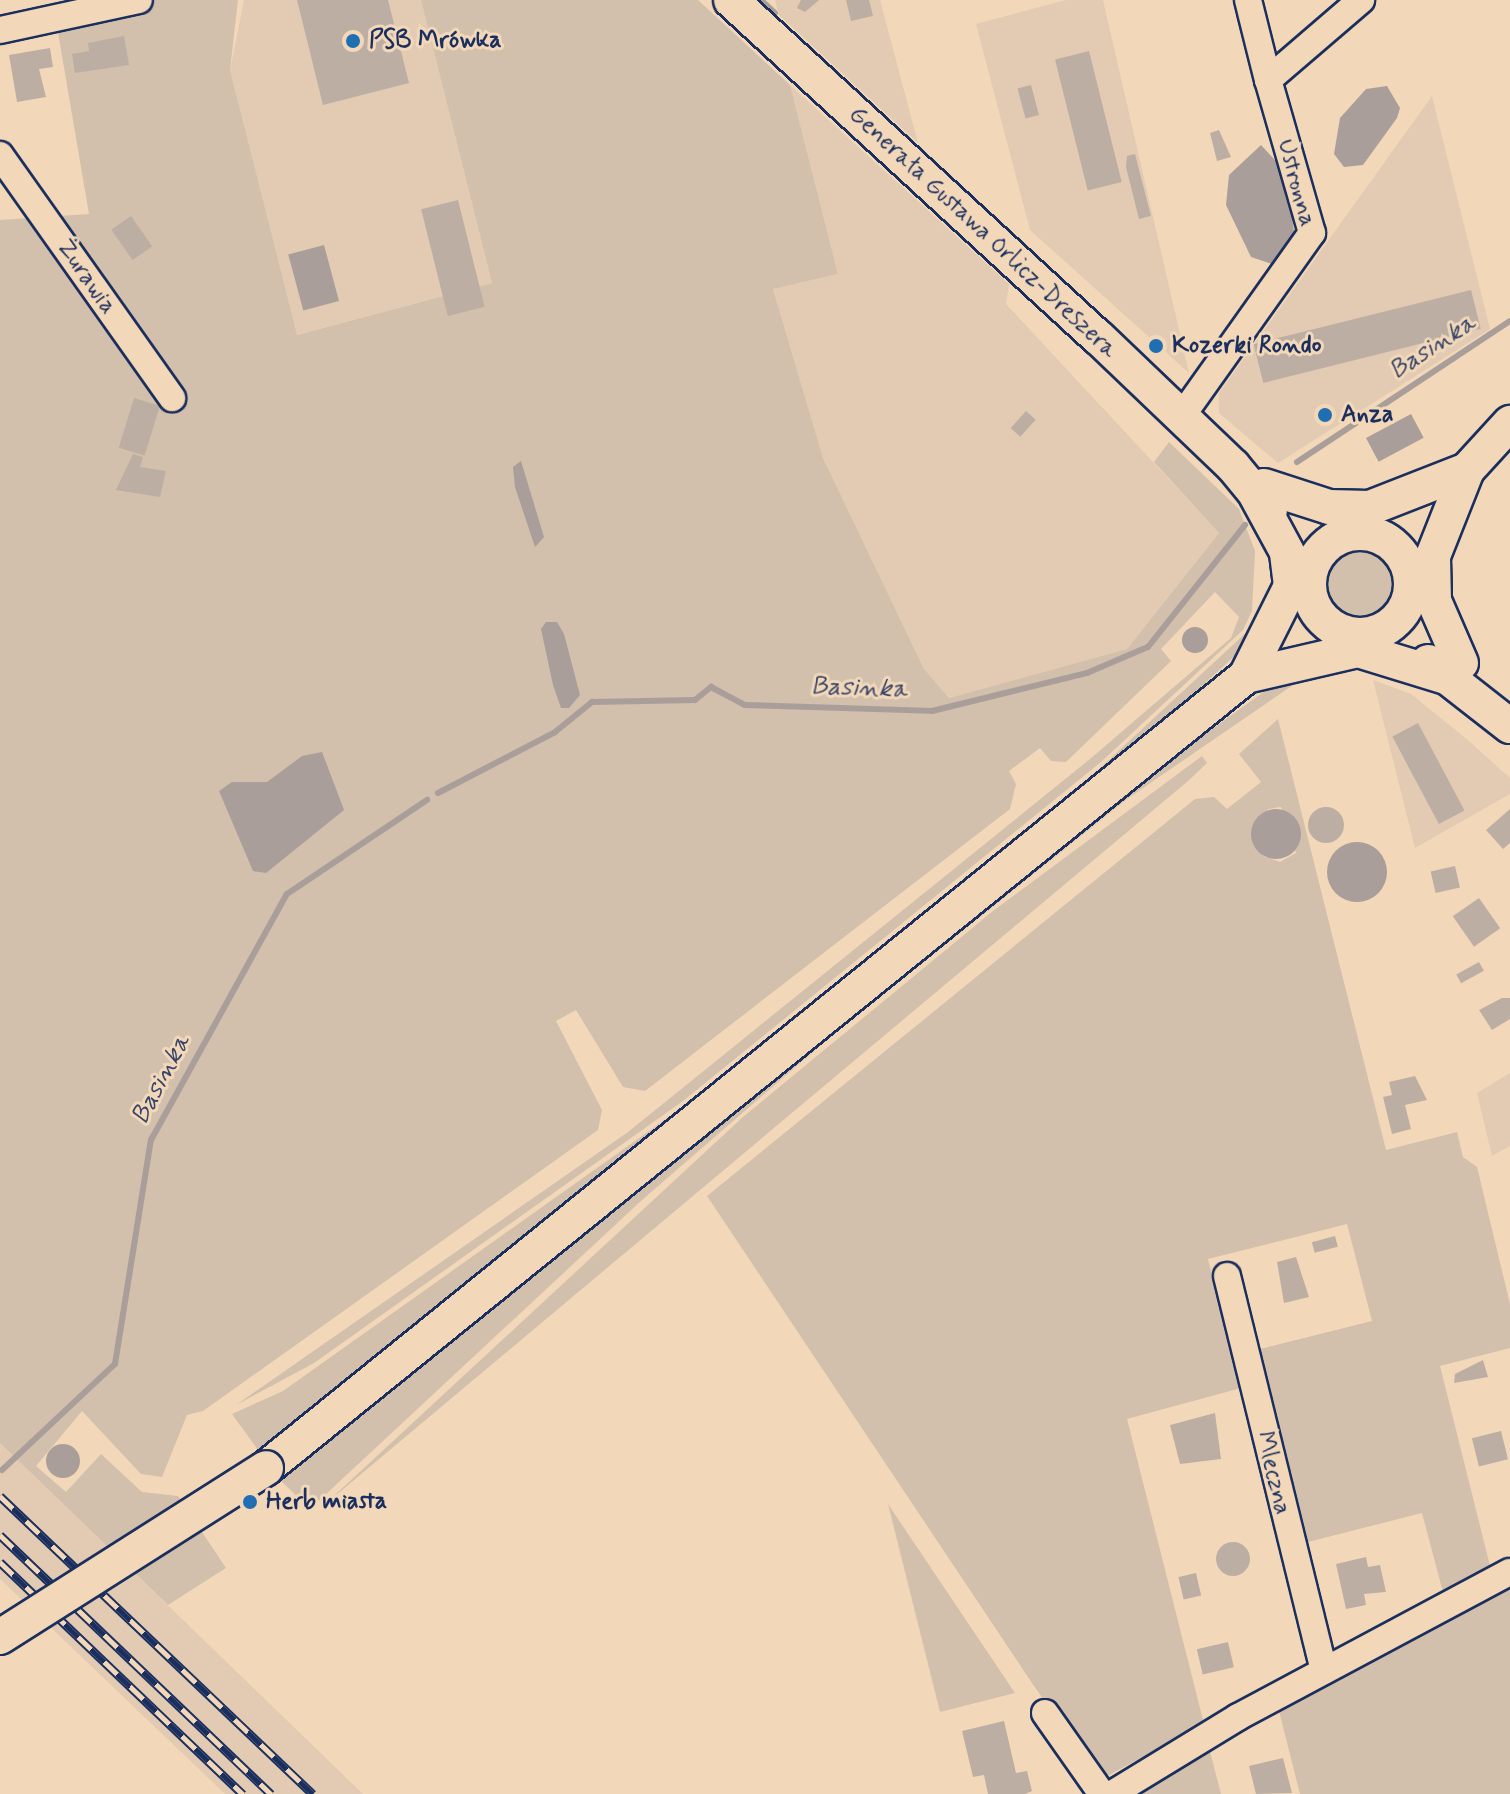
<!DOCTYPE html>
<meta charset="utf-8">
<style>
body{margin:0}
#map{position:relative;width:1510px;height:1794px;overflow:hidden;background:#f2d8b9;font-family:Mynerve,sans-serif}
div>[style]{position:absolute}
.built>*{inset:0;background:#e2cbb2}
.green>*{inset:0;background:#d2bfac}
.round{border-radius:50%}
.water>*{inset:0;background:#a99e9a;transform-origin:0 0}
.stream>*{height:6px;margin:-3px;padding:0 3px;transform-origin:3px;border-radius:3px;background:#a99e9a}
.building>*{inset:0;background:#bdaea3;transform-origin:0 0}
.roads{filter:drop-shadow(2px 0 #1b2f5e) drop-shadow(-2px 0 #1b2f5e) drop-shadow(0 2px #1b2f5e) drop-shadow(0 -2px #1b2f5e)}
.minor>*{height:26px;margin:-13px;padding:0 13px;transform-origin:13px;border-radius:13px;background:#f2d8b9}
.major>*{height:34px;margin:-17px;padding:0 17px;transform-origin:17px;border-radius:17px;background:#f2d8b9}
.major>.ring{margin:-17px;padding:0;box-sizing:content-box;background:none;border:34px solid #f2d8b9;border-radius:50%}
.rail>*{height:9px;margin-top:-4.5px;transform-origin:0;background:repeating-linear-gradient(90deg,#f2d8b9 0 18px,#1b2f5e 0 36px);box-sizing:border-box;border-block:2px solid #1b2f5e}
.bridges{filter:drop-shadow(2px 0 #1b2f5e) drop-shadow(-2px 0 #1b2f5e) drop-shadow(0 2px #1b2f5e) drop-shadow(0 -2px #1b2f5e)}
.major-bridge>*{height:34px;margin:-17px;padding:0 17px;transform-origin:17px;border-radius:17px;background:#f2d8b9}
.dots>*{width:22px;height:22px;translate:-50% -50%;box-sizing:border-box;border:4px solid #f2d8b9;border-radius:50%}
span{translate:-50% -50%;white-space:nowrap;text-align:center;line-height:1.15;-webkit-text-stroke:6px #f2d8b9;paint-order:stroke}
.poi-label{font-size:24px;color:#1b2f5e;font-weight:700}
.left{translate:0 -50%;text-align:left}
.street-label{font-size:24px;color:#1b2f5e}
.water-label{font-size:26px;color:#37456a;font-style:italic}
</style>
<div id="map">
<div class="built">
<i style="clip-path:polygon(244px 0,421px 0,492px 283px,296px 335px,230px 70px)"></i>
<i style="clip-path:polygon(775px 0,880px 0,918px 143px,779px 15px)"></i>
<i style="clip-path:polygon(1066px 0,1103px 0,1189px 373px,1030px 230px,976px 24px)"></i>
<i style="clip-path:polygon(790px 85px,1009px 284px,1006px 304px,1219px 533px,1127px 649px,949px 698px,924px 669px,823px 458px,773px 289px,838px 274px)"></i>
<i style="clip-path:polygon(1432px 96px,1490px 329px,1278px 463px,1219px 413px,1219px 393px)"></i>
<i style="clip-path:polygon(1373px 680px,1411px 694px,1469px 741px,1510px 778px,1510px 794px,1415px 848px)"></i>
<i style="clip-path:polygon(1510px 1073px,1510px 1146px,1492px 1156px,1477px 1093px)"></i>
<i style="clip-path:polygon(0 1443px,363px 1794px,225px 1794px,0 1579px)"></i>
</div>
<div class="green">
<i style="clip-path:polygon(139px 0,238px 0,230px 70px,297px 335px,492px 283px,421px 0,698px 0,790px 85px,838px 274px,773px 289px,823px 458px,924px 669px,949px 698px,1127px 649px,1219px 533px,1154px 462px,1169px 442px,1239px 509px,1255px 551px,1252px 611px,1243px 630px,1101px 762px,683px 1101px,314px 1363px,236px 1405px,628px 1132px,1090px 759px,1231px 638px,1239px 617px,1215px 592px,1161px 649px,1171px 661px,1066px 762px,1051px 761px,1040px 748px,1009px 771px,1016px 784px,1010px 809px,645px 1091px,623px 1087px,576px 1010px,556px 1021px,602px 1110px,598px 1130px,203px 1411px,187px 1415px,162px 1477px,141px 1474px,82px 1411px,36px 1466px,66px 1492px,101px 1454px,142px 1492px,178px 1496px,226px 1568px,168px 1605px,0 1443px,0 220px,89px 214px,55px 15px)"></i>
<i class="round" style="left:1323px;top:547px;width:74px;height:74px"></i>
<i style="clip-path:polygon(1250px 629px,1249px 643px,1113px 767px,292px 1432px,258px 1450px,232px 1414px,283px 1391px,704px 1092px,1098px 770px)"></i>
<i style="clip-path:polygon(1293px 671px,1296px 683px,1127px 799px,829px 1038px,642px 1200px,310px 1509px,278px 1478px,1127px 790px)"></i>
<i style="clip-path:polygon(evenodd,1278px 719px,1386px 1150px,1457px 1132px,1463px 1157px,1477px 1167px,1510px 1304px,1510px 1348px,1440px 1366px,1491px 1570px,1444px 1596px,1422px 1513px,1308px 1542px,1260px 1349px,1372px 1321px,1347px 1224px,1208px 1259px,1241px 1388px,1127px 1419px,1204px 1724px,1107px 1776px,1090px 1765px,1034px 1686px,707px 1196px,1195px 799px,1214px 797px,1227px 809px,1261px 782px,1239px 754px,1278px 719px,1281px 807px,1296px 853px,1280px 862px,1263px 856px,1252px 837px,1268px 809px,1281px 807px)"></i>
<i style="clip-path:polygon(1202px 756px,1207px 763px,1188px 781px,323px 1506px,743px 1117px,993px 911px)"></i>
<i style="clip-path:polygon(888px 1504px,1015px 1693px,940px 1712px)"></i>
<i style="clip-path:polygon(1510px 1584px,1510px 1794px,1300px 1794px,1278px 1707px)"></i>
<i style="clip-path:polygon(1208px 1744px,1221px 1794px,1131px 1794px)"></i>
</div>
<div class="water">
<i style="clip-path:polygon(1387px 86px,1400px 108px,1397px 118px,1363px 165px,1344px 167px,1334px 154px,1340px 118px,1366px 89px)"></i>
<i style="clip-path:polygon(1261px 145px,1286px 172px,1294px 232px,1272px 264px,1251px 257px,1226px 205px,1229px 175px)"></i>
<i style="left:324px;top:245px;width:58px;height:37px;rotate:75deg"></i>
<i style="left:1411px;top:414px;width:27px;height:51px;rotate:62deg"></i>
<i style="clip-path:polygon(521px 461px,544px 537px,535px 547px,515px 487px,513px 467px)"></i>
<i style="clip-path:polygon(546px 622px,557px 622px,564px 634px,580px 695px,569px 708px,561px 708px,553px 685px,541px 629px)"></i>
<i class="round" style="left:1182px;top:627px;width:26px;height:26px"></i>
<i style="clip-path:polygon(322px 752px,344px 810px,266px 873px,253px 871px,219px 791px,232px 782px,267px 782px,302px 756px)"></i>
<i class="round" style="left:1251px;top:809px;width:50px;height:50px"></i>
<i class="round" style="left:1327px;top:842px;width:60px;height:60px"></i>
<i class="round" style="left:46px;top:1444px;width:34px;height:34px"></i>
</div>
<div class="stream">
<i style="left:761px;top:0;width:19px;rotate:43deg"></i>
<i style="left:1297px;top:462px;width:255px;rotate:-33.5deg"></i>
<i style="left:438px;top:793px;width:132px;rotate:-27.5deg"></i>
<i style="left:555px;top:732px;width:48px;rotate:-39deg"></i>
<i style="left:592px;top:702px;width:103px;rotate:-1.1deg"></i>
<i style="left:695px;top:700px;width:21px;rotate:-39deg"></i>
<i style="left:711px;top:687px;width:38px;rotate:28deg"></i>
<i style="left:745px;top:705px;width:187px;rotate:1.8deg"></i>
<i style="left:932px;top:711px;width:160px;rotate:-13.8deg"></i>
<i style="left:1087px;top:673px;width:66px;rotate:-23.1deg"></i>
<i style="left:1148px;top:647px;width:156px;rotate:-51.5deg"></i>
<i style="left:2px;top:1470px;width:155px;rotate:-43.2deg"></i>
<i style="left:115px;top:1364px;width:227px;rotate:-80.9deg"></i>
<i style="left:151px;top:1140px;width:281px;rotate:-61.1deg"></i>
<i style="left:287px;top:894px;width:169px;rotate:-33.9deg"></i>
</div>
<div class="building">
<i style="clip-path:polygon(297px 0,388px 0,409px 83px,323px 105px)"></i>
<i style="clip-path:polygon(801px 0,819px 0,805px 12px,797px 8px)"></i>
<i style="clip-path:polygon(846px 0,869px 0,873px 16px,851px 21px)"></i>
<i style="clip-path:polygon(124px 36px,129px 65px,75px 73px,72px 54px,89px 51px,88px 43px)"></i>
<i style="clip-path:polygon(50px 48px,53px 67px,39px 69px,46px 97px,17px 102px,9px 55px)"></i>
<i style="left:1089px;top:51px;width:135px;height:35px;rotate:76deg"></i>
<i style="left:1031px;top:85px;width:31px;height:14px;rotate:75deg"></i>
<i style="clip-path:polygon(1219px 130px,1231px 157px,1217px 161px,1210px 133px)"></i>
<i style="clip-path:polygon(1135px 154px,1151px 216px,1139px 219px,1126px 167px,1127px 156px)"></i>
<i style="left:458px;top:200px;width:110px;height:38px;rotate:76deg"></i>
<i style="left:131px;top:216px;width:37px;height:24px;rotate:55deg"></i>
<i style="left:1471px;top:290px;width:40px;height:224px;rotate:76deg"></i>
<i style="left:134px;top:398px;width:27px;height:52px;rotate:17deg"></i>
<i style="left:1026px;top:411px;width:13px;height:23px;rotate:42deg"></i>
<i style="clip-path:polygon(133px 454px,143px 457px,140px 467px,166px 471px,160px 497px,116px 490px)"></i>
<i style="left:1418px;top:723px;width:99px;height:29px;rotate:62deg"></i>
<i class="round" style="left:1308px;top:807px;width:36px;height:36px"></i>
<i style="clip-path:polygon(1510px 809px,1510px 843px,1503px 849px,1486px 830px)"></i>
<i style="left:1455px;top:866px;width:22px;height:25px;rotate:77deg"></i>
<i style="left:1479px;top:898px;width:37px;height:32px;rotate:55deg"></i>
<i style="left:1479px;top:962px;width:10px;height:26px;rotate:61deg"></i>
<i style="clip-path:polygon(1502px 998px,1510px 998px,1510px 1019px,1492px 1030px,1479px 1010px)"></i>
<i style="clip-path:polygon(1415px 1076px,1427px 1100px,1405px 1105px,1411px 1129px,1392px 1134px,1383px 1097px,1392px 1095px,1389px 1082px)"></i>
<i style="left:1335px;top:1236px;width:11px;height:24px;rotate:75deg"></i>
<i style="clip-path:polygon(1296px 1257px,1309px 1297px,1284px 1303px,1277px 1262px)"></i>
<i style="clip-path:polygon(1483px 1360px,1488px 1377px,1454px 1383px,1455px 1374px)"></i>
<i style="clip-path:polygon(1215px 1413px,1221px 1459px,1180px 1464px,1170px 1425px)"></i>
<i style="left:1501px;top:1431px;width:29px;height:30px;rotate:76deg"></i>
<i class="round" style="left:1216px;top:1542px;width:34px;height:34px"></i>
<i style="clip-path:polygon(1366px 1557px,1368px 1567px,1380px 1565px,1386px 1592px,1364px 1594px,1366px 1605px,1346px 1609px,1336px 1564px)"></i>
<i style="left:1196px;top:1573px;width:23px;height:18px;rotate:77deg"></i>
<i style="left:1228px;top:1642px;width:26px;height:32px;rotate:77deg"></i>
<i style="clip-path:polygon(1004px 1721px,1016px 1773px,1027px 1771px,1032px 1791px,1025px 1794px,988px 1794px,984px 1775px,973px 1777px,962px 1731px)"></i>
<i style="clip-path:polygon(1283px 1758px,1292px 1793px,1256px 1794px,1249px 1766px)"></i>
</div>
<div class="roads">
<div class="minor">
<i style="left:1248px;top:0;width:82px;rotate:76deg"></i>
<i style="left:0;top:30px;width:142px;rotate:-12.2deg"></i>
<i style="left:0;top:155px;width:298px;rotate:54.7deg"></i>
<i style="left:1181px;top:417px;width:226px;rotate:-54.6deg"></i>
<i style="left:1312px;top:233px;width:159px;rotate:-106deg"></i>
<i style="left:1268px;top:80px;width:123px;rotate:-40.7deg"></i>
<i style="left:1227px;top:1276px;width:406px;rotate:76.2deg"></i>
<i style="left:1045px;top:1713px;width:99px;rotate:54.9deg"></i>
<i style="left:1112px;top:1794px;width:148px;rotate:-31.4deg"></i>
<i style="left:1238px;top:1717px;width:308px;rotate:-28.1deg"></i>
</div>
<div class="major">
<i style="left:731px;top:0;width:498px;rotate:42.6deg"></i>
<i style="left:1098px;top:337px;width:187px;rotate:43.7deg"></i>
<i style="left:1233px;top:466px;width:58px;rotate:50.6deg"></i>
<i style="left:1264px;top:486px;width:68px;rotate:17.9deg"></i>
<i style="left:1329px;top:507px;width:41px;rotate:1.4deg"></i>
<i style="left:1370px;top:508px;width:104px;rotate:-21.4deg"></i>
<i class="ring" style="left:1309px;top:533px;width:68px;height:68px"></i>
<i style="left:1428px;top:662px;width:104px;rotate:38deg"></i>
<i style="left:1461px;top:663px;width:68px;rotate:-113.5deg"></i>
<i style="left:1434px;top:601px;width:45px;rotate:-91.3deg"></i>
<i style="left:1433px;top:556px;width:92px;rotate:-68.4deg"></i>
<i style="left:1467px;top:470px;width:64px;rotate:-47.5deg"></i>
<i style="left:1246px;top:676px;width:115px;rotate:-13.1deg"></i>
<i style="left:1358px;top:650px;width:92px;rotate:17.1deg"></i>
<i style="left:266px;top:1468px;width:1260px;rotate:-38.94deg"></i>
<i style="left:1246px;top:676px;width:101px;rotate:-63.4deg"></i>
<i style="left:1291px;top:586px;width:34px;rotate:-97deg"></i>
<i style="left:1287px;top:552px;width:65px;rotate:-118.5deg"></i>
</div>
</div>
<div class="rail">
<i style="left:0;top:1496px;width:432px;rotate:43.6deg"></i>
<i style="left:0;top:1535px;width:375px;rotate:43.7deg"></i>
<i style="left:0;top:1562px;width:336px;rotate:43.7deg"></i>
</div>
<div class="bridges">
<div class="major-bridge">
<i style="left:0;top:1637px;width:315px;rotate:-32.4deg"></i>
</div>
</div>
<div class="dots">
<i style="left:353px;top:41px;background:#1f6fb2"></i>
<i style="left:1156px;top:346px;background:#1f6fb2"></i>
<i style="left:1325px;top:415px;background:#1f6fb2"></i>
<i style="left:250px;top:1502px;background:#1f6fb2"></i>
</div>
<div class="poi-label">
<span class="left" style="left:369px;top:41px">PSB Mrówka</span>
<span class="left" style="left:1172px;top:346px">Kozerki Rondo</span>
<span class="left" style="left:1341px;top:415px">Anza</span>
<span class="left" style="left:266px;top:1502px">Herb miasta</span>
</div>
<div class="street-label">
<span style="left:1296px;top:183px;rotate:75deg">Ustronna</span>
<span style="left:983px;top:232px;rotate:43deg">Generała Gustawa Orlicz-Dreszera</span>
<span style="left:86px;top:277px;rotate:55deg">Żurawia</span>
<span style="left:1273px;top:1473px;rotate:77deg">Mleczna</span>
</div>
<div class="water-label">
<span style="left:1433px;top:348px;rotate:-33deg">Basinka</span>
<span style="left:859px;top:689px;rotate:2deg">Basinka</span>
<span style="left:162px;top:1080px;rotate:-62deg">Basinka</span>
</div>
</div>
